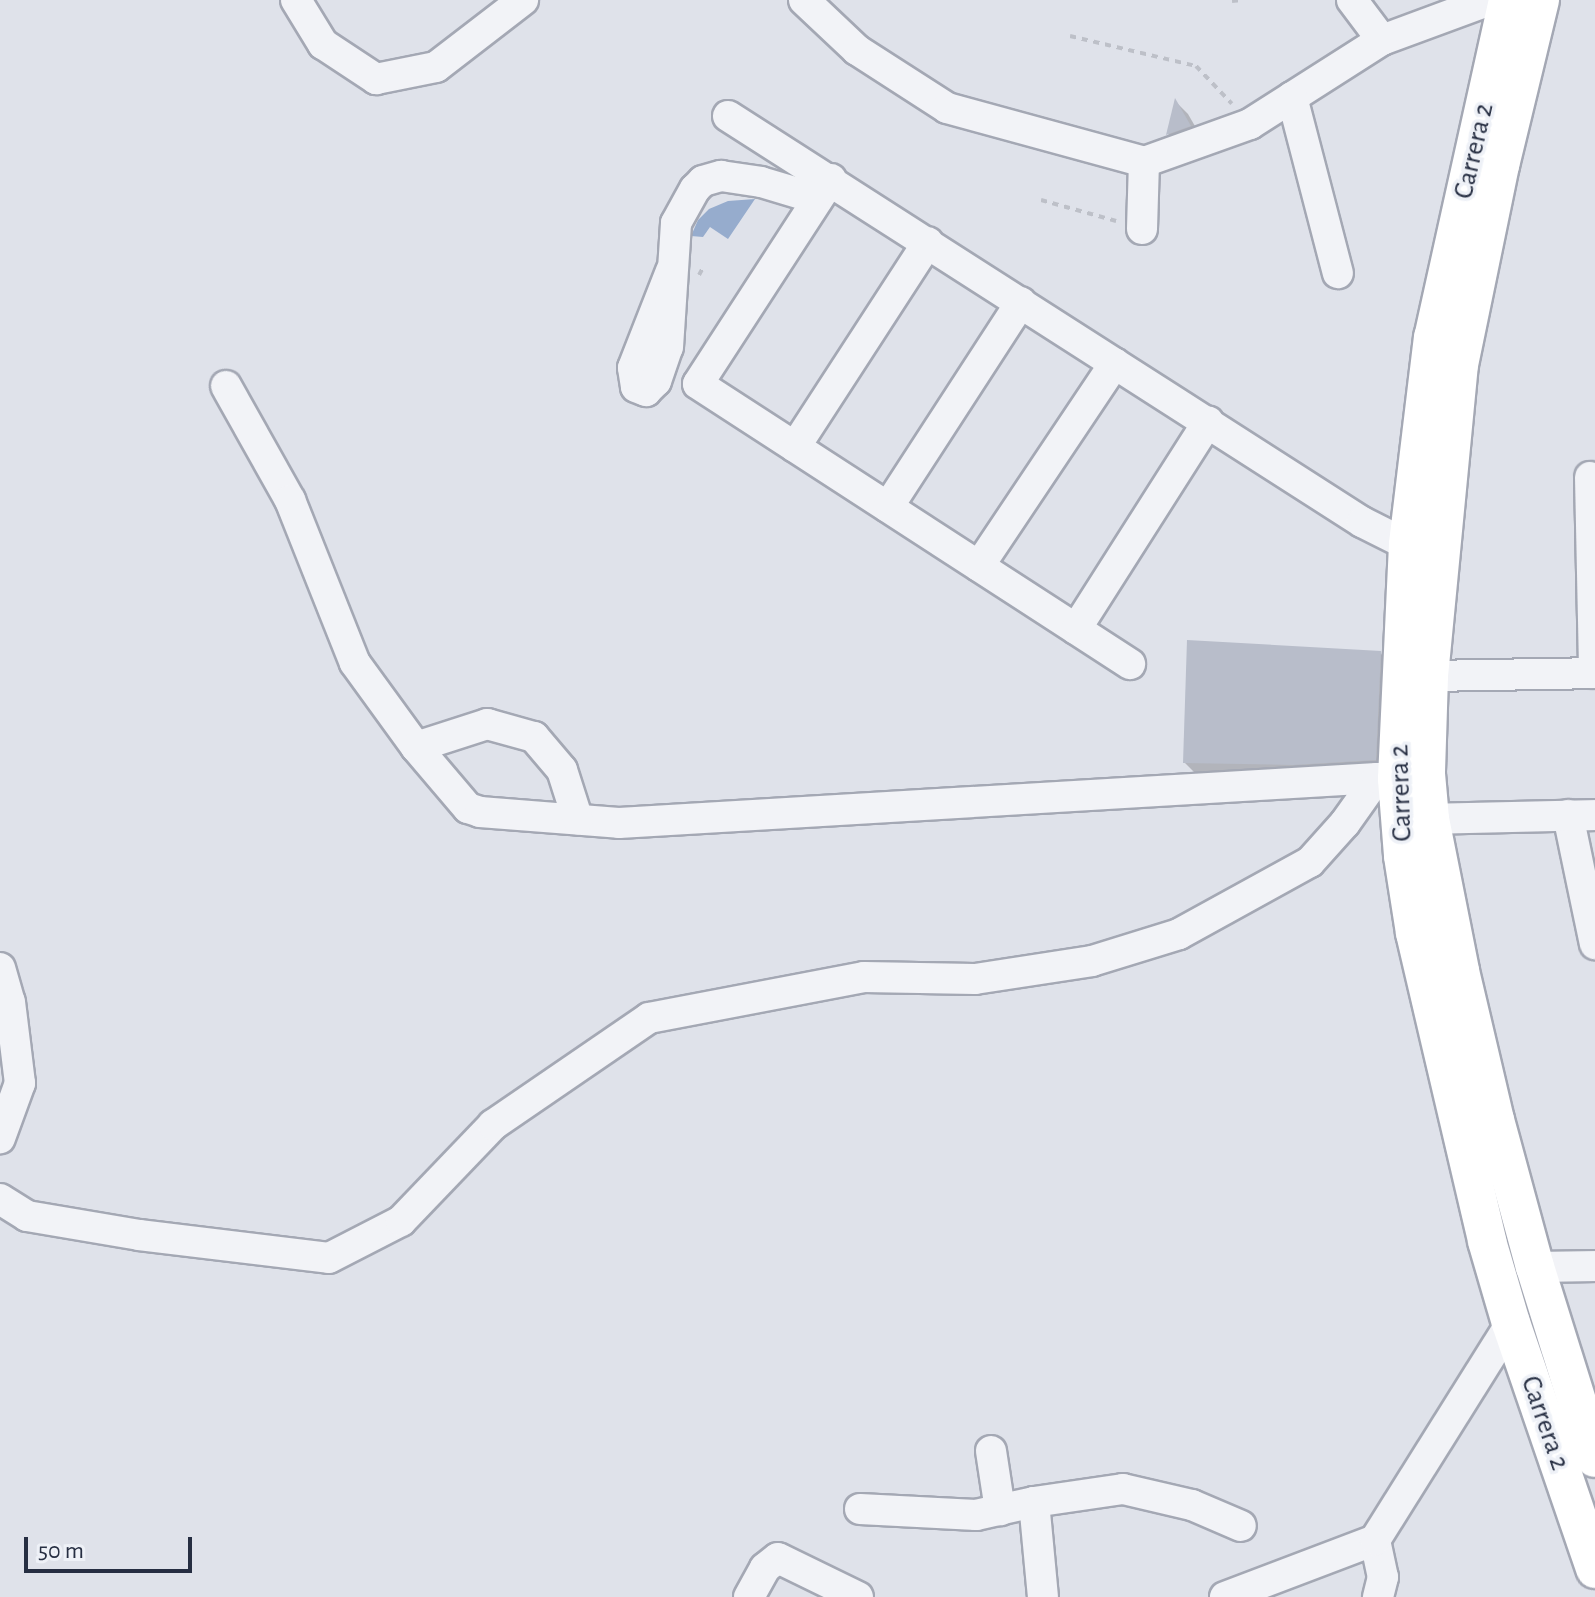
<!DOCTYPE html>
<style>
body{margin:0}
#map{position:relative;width:1595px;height:1597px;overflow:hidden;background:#dfe2ea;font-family:"Alegreya Sans",sans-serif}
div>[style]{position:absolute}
.water>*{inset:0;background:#96accd}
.shadow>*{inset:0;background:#0003}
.building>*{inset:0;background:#b8bdca}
.path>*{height:4px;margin-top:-2px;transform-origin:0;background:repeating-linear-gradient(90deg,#bdc0c8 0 6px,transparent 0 12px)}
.roads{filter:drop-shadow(2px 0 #a4a8b4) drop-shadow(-2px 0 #a4a8b4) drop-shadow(0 2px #a4a8b4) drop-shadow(0 -2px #a4a8b4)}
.minor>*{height:30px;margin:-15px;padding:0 15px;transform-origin:15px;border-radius:15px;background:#f2f3f7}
.major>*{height:38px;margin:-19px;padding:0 19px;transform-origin:19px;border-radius:19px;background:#fff}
span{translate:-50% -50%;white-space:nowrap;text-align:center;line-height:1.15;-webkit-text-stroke:7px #eef1f7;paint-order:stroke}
.street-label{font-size:28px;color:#262e42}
.scale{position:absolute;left:24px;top:1537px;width:168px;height:36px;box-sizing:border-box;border:4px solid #262e42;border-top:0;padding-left:10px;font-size:24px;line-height:28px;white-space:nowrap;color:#262e42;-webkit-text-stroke:6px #eef1f7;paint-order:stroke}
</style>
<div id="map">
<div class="water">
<i style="clip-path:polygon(755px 199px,728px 239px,710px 227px,703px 237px,691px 236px,698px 220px,709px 209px,728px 201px)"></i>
</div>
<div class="shadow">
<i style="clip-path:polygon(1176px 102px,1188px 114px,1203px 140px,1181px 148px,1168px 134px)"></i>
<i style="clip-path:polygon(1380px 653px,1399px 671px,1394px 778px,1203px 781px,1185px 763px)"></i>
</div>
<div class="building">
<i style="clip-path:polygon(1175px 98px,1191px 126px,1166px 135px)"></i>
<i style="clip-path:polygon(1187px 640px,1381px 651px,1376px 760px,1293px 765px,1183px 763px)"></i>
</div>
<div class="path">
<i style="left:1232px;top:1px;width:10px;rotate:-6deg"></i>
<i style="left:1070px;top:36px;width:130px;rotate:13.4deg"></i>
<i style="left:1196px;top:66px;width:52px;rotate:46.5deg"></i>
<i style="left:1041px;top:200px;width:78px;rotate:15.6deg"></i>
<i style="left:699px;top:275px;width:10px;rotate:-61deg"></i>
</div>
<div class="roads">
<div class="minor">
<i style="left:296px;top:0;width:52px;rotate:58.5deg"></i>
<i style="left:323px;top:44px;width:64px;rotate:33.4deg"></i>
<i style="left:376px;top:79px;width:61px;rotate:-11.3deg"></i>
<i style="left:436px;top:67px;width:110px;rotate:-37.6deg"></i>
<i style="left:804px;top:0;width:73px;rotate:43.3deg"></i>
<i style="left:857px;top:50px;width:107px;rotate:32.8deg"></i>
<i style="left:947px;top:108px;width:204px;rotate:15.3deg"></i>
<i style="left:1144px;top:162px;width:113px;rotate:-19.7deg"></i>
<i style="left:1250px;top:124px;width:156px;rotate:-32.5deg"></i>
<i style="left:1382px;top:40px;width:115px;rotate:-20.3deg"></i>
<i style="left:1352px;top:0;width:50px;rotate:53.1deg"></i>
<i style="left:1292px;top:97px;width:182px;rotate:75.4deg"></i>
<i style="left:728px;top:116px;width:753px;rotate:32.63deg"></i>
<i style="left:1362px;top:522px;width:51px;rotate:26.6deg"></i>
<i style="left:831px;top:179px;width:244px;rotate:123deg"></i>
<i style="left:698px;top:384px;width:515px;rotate:32.95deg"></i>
<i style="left:1142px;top:229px;width:67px;rotate:-88.3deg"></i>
<i style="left:671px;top:271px;width:104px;rotate:111.4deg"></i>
<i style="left:633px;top:368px;width:19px;rotate:81deg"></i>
<i style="left:636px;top:387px;width:11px;rotate:22deg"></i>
<i style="left:646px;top:391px;width:14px;rotate:-45deg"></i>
<i style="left:656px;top:381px;width:36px;rotate:-71deg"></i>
<i style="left:668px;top:347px;width:124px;rotate:-86.3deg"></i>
<i style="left:676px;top:223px;width:39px;rotate:-61deg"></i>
<i style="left:695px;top:189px;width:11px;rotate:-45deg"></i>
<i style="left:703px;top:181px;width:19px;rotate:-16deg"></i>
<i style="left:721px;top:176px;width:40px;rotate:8.5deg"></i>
<i style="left:761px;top:182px;width:59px;rotate:16.6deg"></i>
<i style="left:226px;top:386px;width:131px;rotate:60.7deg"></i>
<i style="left:290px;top:500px;width:175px;rotate:68.3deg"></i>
<i style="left:355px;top:663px;width:104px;rotate:54deg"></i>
<i style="left:416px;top:747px;width:80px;rotate:49.6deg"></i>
<i style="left:468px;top:808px;width:13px;rotate:18deg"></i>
<i style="left:480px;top:812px;width:139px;rotate:4.5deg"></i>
<i style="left:619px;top:823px;width:759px;rotate:-3.4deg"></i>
<i style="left:795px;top:447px;width:244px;rotate:-57deg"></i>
<i style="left:1590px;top:477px;width:196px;rotate:88.8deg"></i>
<i style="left:888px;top:507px;width:244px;rotate:-57deg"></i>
<i style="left:979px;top:566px;width:244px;rotate:-56.2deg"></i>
<i style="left:1076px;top:629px;width:246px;rotate:-57.5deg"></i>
<i style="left:1429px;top:676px;width:166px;rotate:-1deg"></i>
<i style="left:416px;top:747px;width:75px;rotate:-17.9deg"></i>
<i style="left:487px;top:724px;width:49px;rotate:15.5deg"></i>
<i style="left:534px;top:737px;width:43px;rotate:49.7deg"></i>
<i style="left:562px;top:770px;width:52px;rotate:72.3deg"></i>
<i style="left:1568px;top:815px;width:132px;rotate:78.2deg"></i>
<i style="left:1430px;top:819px;width:165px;rotate:-1.4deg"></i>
<i style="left:0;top:968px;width:35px;rotate:74deg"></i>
<i style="left:10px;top:1002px;width:82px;rotate:83deg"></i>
<i style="left:20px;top:1083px;width:59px;rotate:110deg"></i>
<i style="left:0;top:1199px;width:32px;rotate:32deg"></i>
<i style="left:27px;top:1216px;width:114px;rotate:9.6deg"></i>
<i style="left:139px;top:1235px;width:191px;rotate:6.9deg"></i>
<i style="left:329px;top:1258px;width:81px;rotate:-27.2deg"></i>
<i style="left:401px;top:1221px;width:133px;rotate:-46.2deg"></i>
<i style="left:493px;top:1125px;width:189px;rotate:-34.4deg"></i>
<i style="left:649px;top:1018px;width:219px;rotate:-10.8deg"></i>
<i style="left:864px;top:977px;width:111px;rotate:1deg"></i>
<i style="left:975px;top:979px;width:118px;rotate:-8.7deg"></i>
<i style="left:1092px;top:961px;width:91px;rotate:-17.2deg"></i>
<i style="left:1179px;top:934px;width:149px;rotate:-28.8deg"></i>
<i style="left:1310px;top:862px;width:52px;rotate:-48.1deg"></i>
<i style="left:1345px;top:823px;width:55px;rotate:-54.6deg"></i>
<i style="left:1377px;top:778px;width:20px;rotate:3deg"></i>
<i style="left:1535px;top:1267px;width:60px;rotate:-1deg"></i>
<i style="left:991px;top:1451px;width:60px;rotate:81.3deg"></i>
<i style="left:1034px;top:1502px;width:95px;rotate:84.6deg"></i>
<i style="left:860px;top:1509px;width:116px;rotate:3deg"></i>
<i style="left:976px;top:1515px;width:59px;rotate:-12.6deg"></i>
<i style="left:1034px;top:1502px;width:90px;rotate:-8.3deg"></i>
<i style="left:1123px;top:1489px;width:71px;rotate:13.1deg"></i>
<i style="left:1192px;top:1505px;width:53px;rotate:23.2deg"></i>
<i style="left:1375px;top:1540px;width:38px;rotate:78deg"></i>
<i style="left:1383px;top:1577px;width:21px;rotate:104deg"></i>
<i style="left:749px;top:1597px;width:33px;rotate:-61deg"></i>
<i style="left:765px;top:1568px;width:16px;rotate:-38deg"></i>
<i style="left:778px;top:1558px;width:89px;rotate:26deg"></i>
<i style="left:1225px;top:1597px;width:160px;rotate:-20.8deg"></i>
<i style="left:1375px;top:1540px;width:256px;rotate:-57.9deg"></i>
</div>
<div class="major">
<i style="left:1508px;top:0;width:345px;rotate:102.5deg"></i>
<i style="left:1433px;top:337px;width:209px;rotate:96.9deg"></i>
<i style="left:1408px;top:545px;width:234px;rotate:92.7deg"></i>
<i style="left:1397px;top:779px;width:77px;rotate:85.5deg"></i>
<i style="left:1403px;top:856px;width:78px;rotate:81.1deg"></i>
<i style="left:1415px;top:933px;width:316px;rotate:76.8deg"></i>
<i style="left:1487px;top:1241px;width:85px;rotate:73.7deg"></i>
<i style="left:1511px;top:1323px;width:260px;rotate:71.1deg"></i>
<i style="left:1540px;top:0;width:170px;rotate:103.6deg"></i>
<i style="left:1500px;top:165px;width:203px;rotate:101.6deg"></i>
<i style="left:1459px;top:364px;width:313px;rotate:95.5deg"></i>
<i style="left:1429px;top:676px;width:98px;rotate:91.8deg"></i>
<i style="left:1426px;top:774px;width:45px;rotate:84.9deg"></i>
<i style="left:1430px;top:819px;width:155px;rotate:78.8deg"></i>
<i style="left:1460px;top:971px;width:153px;rotate:76.8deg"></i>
<i style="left:1495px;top:1120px;width:152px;rotate:74.8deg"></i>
<i style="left:1535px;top:1267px;width:200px;rotate:72.6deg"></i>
</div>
</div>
<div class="street-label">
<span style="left:1474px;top:151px;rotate:-77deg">Carrera 2</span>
<span style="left:1401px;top:793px;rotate:-92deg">Carrera 2</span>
<span style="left:1545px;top:1423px;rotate:71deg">Carrera 2</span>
</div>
<div class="scale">50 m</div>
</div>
